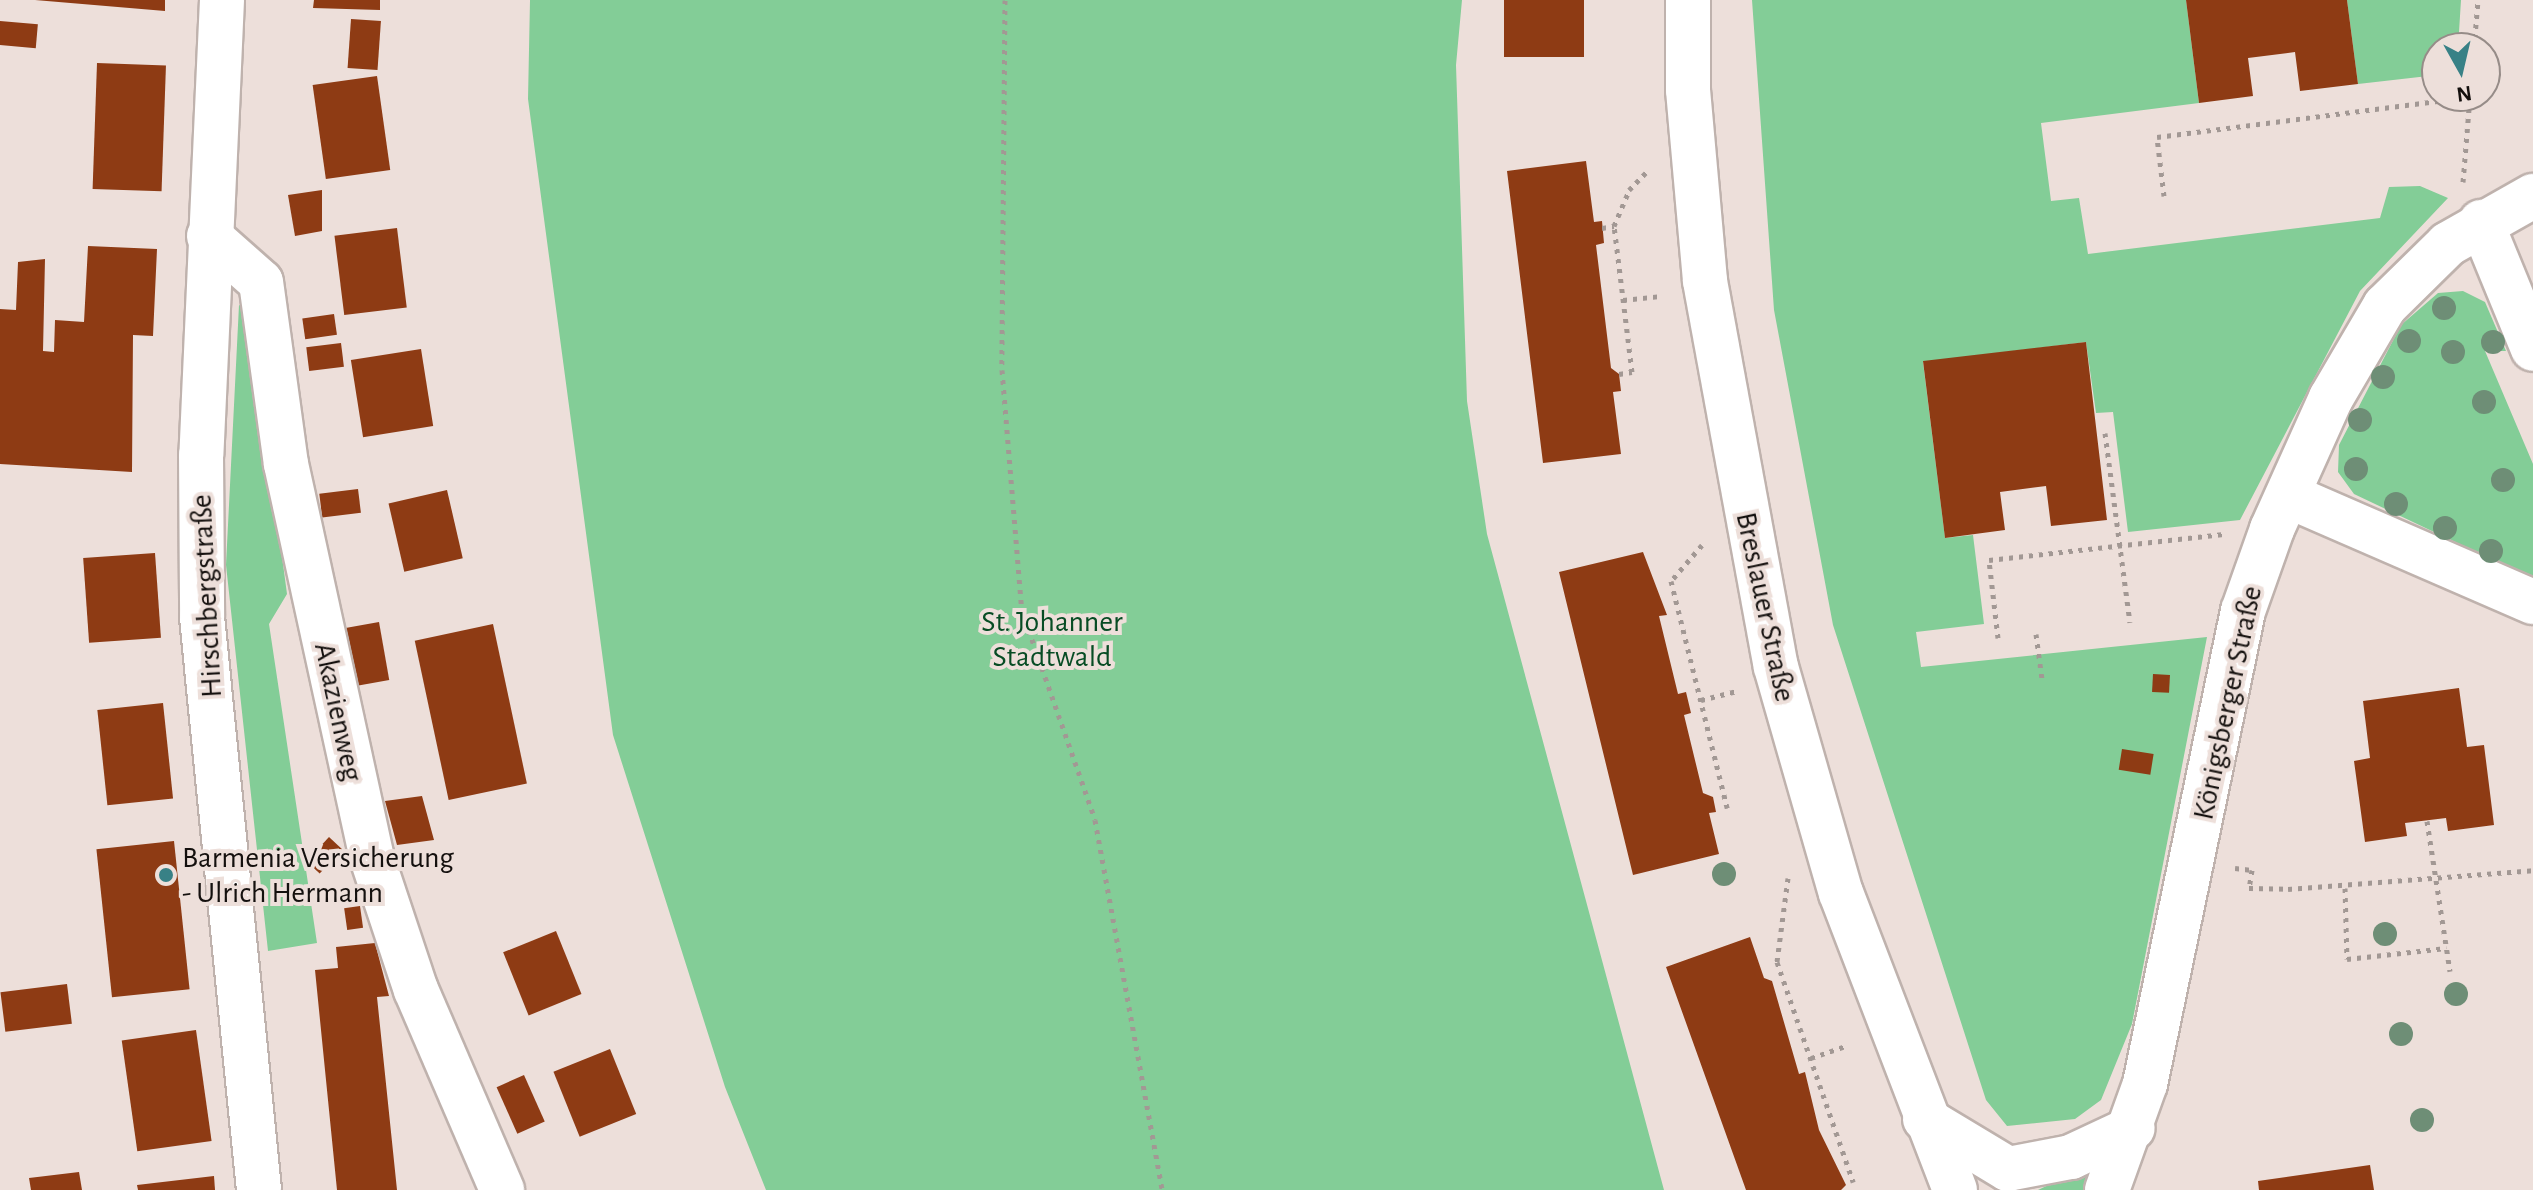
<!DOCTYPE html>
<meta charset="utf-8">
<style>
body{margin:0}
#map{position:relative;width:2533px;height:1190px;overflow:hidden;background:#eddfda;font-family:"Alegreya Sans",sans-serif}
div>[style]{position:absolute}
.green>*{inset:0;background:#83cd97}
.building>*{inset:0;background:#8e3b14;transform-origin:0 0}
.path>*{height:5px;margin-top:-2.5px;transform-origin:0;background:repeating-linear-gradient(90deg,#a29894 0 4px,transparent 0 10px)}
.roads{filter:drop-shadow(2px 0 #bfb2ad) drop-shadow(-2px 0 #bfb2ad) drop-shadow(0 2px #bfb2ad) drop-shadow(0 -2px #bfb2ad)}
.minor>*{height:44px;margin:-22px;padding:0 22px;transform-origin:22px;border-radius:22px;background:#fff}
.trees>*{width:24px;height:24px;margin:-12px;border-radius:50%;background:#6e8e76}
.dots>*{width:22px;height:22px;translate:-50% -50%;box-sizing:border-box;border:4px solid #eddfda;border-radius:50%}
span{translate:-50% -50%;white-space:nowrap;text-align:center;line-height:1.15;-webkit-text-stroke:8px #eddfda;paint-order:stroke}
.street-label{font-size:30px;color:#14100e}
.park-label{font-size:30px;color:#074c24}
.poi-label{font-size:30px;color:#14100e}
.left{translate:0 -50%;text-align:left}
.north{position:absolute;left:2421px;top:32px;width:80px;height:80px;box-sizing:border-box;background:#eddfda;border:2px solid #968c88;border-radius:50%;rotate:172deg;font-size:22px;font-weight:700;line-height:32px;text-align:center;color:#14100e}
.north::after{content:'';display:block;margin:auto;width:28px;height:36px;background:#388186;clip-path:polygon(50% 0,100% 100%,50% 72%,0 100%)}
</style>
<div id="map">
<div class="green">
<i style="clip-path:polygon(530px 0,1462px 0,1456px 65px,1467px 401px,1487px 534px,1664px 1190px,766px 1190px,725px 1087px,613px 735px,528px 99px)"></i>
<i style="clip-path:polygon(1752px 0,2186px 0,2199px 103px,2041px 123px,2051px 201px,2079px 198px,2088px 254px,2380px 218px,2389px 187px,2420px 186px,2448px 198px,2360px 291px,2240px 520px,2128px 532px,2113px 412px,2096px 413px,2086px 342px,1923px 362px,1945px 538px,1973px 535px,1984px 624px,1916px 632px,1921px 667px,2207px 637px,2132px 1024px,2101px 1100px,2075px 1119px,2007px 1126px,1986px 1100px,1833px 625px,1774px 310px)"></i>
<i style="clip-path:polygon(2347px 0,2461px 0,2458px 48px,2437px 48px,2437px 75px,2358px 84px)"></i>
<i style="clip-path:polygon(2463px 291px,2485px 302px,2506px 351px,2485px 351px,2533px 464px,2533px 579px,2354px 494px,2338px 472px,2339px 445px,2401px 325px,2438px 293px)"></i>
<i style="clip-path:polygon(239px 305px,249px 309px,287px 594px,269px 624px,317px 943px,268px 951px,226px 565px)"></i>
<i style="clip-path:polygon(2089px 1175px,2087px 1190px,2038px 1190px,2059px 1180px)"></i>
</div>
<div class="building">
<i style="clip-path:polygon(35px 0,165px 0,165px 11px)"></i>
<i style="clip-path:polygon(314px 0,380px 0,380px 10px,313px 8px)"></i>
<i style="left:1504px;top:0;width:80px;height:57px"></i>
<i style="clip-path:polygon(2186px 0,2347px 0,2358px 84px,2300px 91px,2295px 52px,2248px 58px,2253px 96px,2199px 103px)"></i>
<i style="left:351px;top:19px;width:30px;height:49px;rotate:4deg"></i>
<i style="left:0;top:21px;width:38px;height:24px;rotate:5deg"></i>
<i style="left:97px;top:63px;width:69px;height:126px;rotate:2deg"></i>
<i style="left:377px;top:76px;width:95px;height:65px;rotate:82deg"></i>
<i style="clip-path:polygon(1586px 161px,1594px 222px,1602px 221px,1604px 243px,1596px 245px,1611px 368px,1619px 374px,1621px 391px,1613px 392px,1621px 454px,1543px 463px,1507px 171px)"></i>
<i style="clip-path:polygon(322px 190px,322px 231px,295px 236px,288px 195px)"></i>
<i style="left:397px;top:228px;width:80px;height:63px;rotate:83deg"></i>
<i style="clip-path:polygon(88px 246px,157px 249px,153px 336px,133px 335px,132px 472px,0 464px,0 309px,16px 310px,18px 262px,45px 259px,43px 351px,54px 352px,55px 320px,84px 322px)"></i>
<i style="left:334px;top:314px;width:21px;height:32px;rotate:82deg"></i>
<i style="clip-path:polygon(2086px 342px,2107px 520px,2051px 526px,2046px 486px,2000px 492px,2005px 530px,1945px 538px,1923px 361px)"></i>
<i style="left:341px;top:343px;width:24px;height:35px;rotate:83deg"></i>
<i style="left:421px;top:349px;width:78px;height:71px;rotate:81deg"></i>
<i style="left:358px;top:489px;width:24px;height:39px;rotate:83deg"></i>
<i style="left:447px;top:490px;width:70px;height:60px;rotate:77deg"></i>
<i style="clip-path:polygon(1643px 552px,1667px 615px,1659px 616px,1678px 694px,1686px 692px,1691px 713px,1684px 715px,1703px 793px,1713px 797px,1716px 812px,1709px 813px,1719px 854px,1633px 875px,1559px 572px)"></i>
<i style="left:155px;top:553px;width:85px;height:72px;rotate:86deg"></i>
<i style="left:379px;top:622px;width:59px;height:34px;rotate:80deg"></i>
<i style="left:493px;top:624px;width:163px;height:80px;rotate:78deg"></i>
<i style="left:2153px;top:674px;width:17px;height:18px;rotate:3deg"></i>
<i style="clip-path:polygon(2459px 688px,2467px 747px,2484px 745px,2494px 825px,2448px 831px,2446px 818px,2405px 823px,2407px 836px,2365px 842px,2354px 761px,2370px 758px,2363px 701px)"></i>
<i style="left:163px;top:703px;width:96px;height:66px;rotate:84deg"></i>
<i style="left:2122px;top:749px;width:32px;height:21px;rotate:9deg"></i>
<i style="clip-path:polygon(422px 796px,434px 840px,397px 845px,385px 801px)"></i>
<i style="left:329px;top:837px;width:18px;height:33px;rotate:43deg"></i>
<i style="left:174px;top:841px;width:149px;height:78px;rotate:84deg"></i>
<i style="left:360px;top:906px;width:22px;height:16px;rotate:82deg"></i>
<i style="left:556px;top:931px;width:68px;height:57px;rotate:68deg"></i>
<i style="clip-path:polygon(1750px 937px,1764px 978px,1772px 981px,1799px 1074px,1805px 1072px,1819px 1130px,1846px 1185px,1841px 1190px,1746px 1190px,1666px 967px)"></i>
<i style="clip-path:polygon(375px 943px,389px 996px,377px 997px,397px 1190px,337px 1190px,315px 970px,338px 968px,336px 947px)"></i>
<i style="left:67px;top:984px;width:40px;height:67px;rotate:83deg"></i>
<i style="left:196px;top:1030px;width:112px;height:75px;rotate:82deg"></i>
<i style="left:610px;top:1049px;width:70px;height:61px;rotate:68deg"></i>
<i style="left:524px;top:1075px;width:51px;height:30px;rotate:66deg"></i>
<i style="clip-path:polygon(2370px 1165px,2374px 1190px,2259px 1190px,2258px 1181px)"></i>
<i style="clip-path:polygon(79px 1172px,82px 1190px,31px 1190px,29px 1178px)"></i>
<i style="clip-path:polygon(214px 1176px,215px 1190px,138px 1190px,137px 1185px)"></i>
</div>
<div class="path">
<i style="left:1005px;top:0;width:370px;rotate:90.5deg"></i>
<i style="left:1002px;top:370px;width:242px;rotate:85.3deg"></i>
<i style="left:1022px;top:611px;width:221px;rotate:70.7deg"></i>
<i style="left:1095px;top:820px;width:376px;rotate:79.7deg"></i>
<i style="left:2474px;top:48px;width:48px;rotate:-85.2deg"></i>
<i style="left:2463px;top:182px;width:85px;rotate:-85.3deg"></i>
<i style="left:2164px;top:196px;width:59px;rotate:-96.8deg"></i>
<i style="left:2157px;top:137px;width:316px;rotate:-7.3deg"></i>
<i style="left:1602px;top:228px;width:12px;rotate:-9deg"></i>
<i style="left:1623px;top:300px;width:37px;rotate:-6deg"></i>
<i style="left:1619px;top:374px;width:13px;rotate:-9deg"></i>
<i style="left:1632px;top:372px;width:147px;rotate:-97deg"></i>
<i style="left:1614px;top:226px;width:39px;rotate:-67deg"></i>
<i style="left:1629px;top:190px;width:29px;rotate:-46deg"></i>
<i style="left:2105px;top:433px;width:191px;rotate:82.5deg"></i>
<i style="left:1702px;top:545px;width:48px;rotate:130.7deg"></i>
<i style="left:1671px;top:581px;width:234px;rotate:76.1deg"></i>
<i style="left:2036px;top:634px;width:45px;rotate:82.4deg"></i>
<i style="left:1998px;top:638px;width:79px;rotate:-96.6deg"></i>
<i style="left:1989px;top:560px;width:236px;rotate:-6.3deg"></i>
<i style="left:1701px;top:700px;width:37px;rotate:-14deg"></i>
<i style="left:2427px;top:821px;width:152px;rotate:81.3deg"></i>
<i style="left:2235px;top:868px;width:17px;rotate:7deg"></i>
<i style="left:2252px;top:870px;width:18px;rotate:99deg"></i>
<i style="left:2249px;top:888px;width:39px;rotate:1deg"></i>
<i style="left:2288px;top:889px;width:246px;rotate:-4.4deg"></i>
<i style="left:1788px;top:878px;width:85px;rotate:97.5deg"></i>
<i style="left:1777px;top:962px;width:233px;rotate:70.9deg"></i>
<i style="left:2345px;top:888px;width:71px;rotate:88.4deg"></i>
<i style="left:2347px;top:959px;width:100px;rotate:-6.3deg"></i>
<i style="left:1811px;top:1058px;width:37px;rotate:-19deg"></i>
</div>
<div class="roads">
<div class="minor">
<i style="left:222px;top:0;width:455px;rotate:92.6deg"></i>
<i style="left:201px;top:455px;width:162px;rotate:89.6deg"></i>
<i style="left:202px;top:617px;width:576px;rotate:84.32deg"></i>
<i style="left:1688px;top:0;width:90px;rotate:90deg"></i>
<i style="left:1688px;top:90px;width:192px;rotate:84.9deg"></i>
<i style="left:1705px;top:281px;width:392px;rotate:79.6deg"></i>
<i style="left:1776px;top:667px;width:235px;rotate:74deg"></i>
<i style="left:1841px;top:893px;width:318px;rotate:69deg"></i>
<i style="left:2481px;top:222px;width:137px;rotate:67.7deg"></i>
<i style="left:209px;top:236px;width:69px;rotate:41.5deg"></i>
<i style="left:261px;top:282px;width:184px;rotate:82.2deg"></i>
<i style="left:286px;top:464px;width:400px;rotate:77.7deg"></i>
<i style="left:371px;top:855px;width:142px;rotate:71.6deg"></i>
<i style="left:416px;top:990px;width:218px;rotate:66.7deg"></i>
<i style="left:2289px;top:496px;width:266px;rotate:23.5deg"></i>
<i style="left:1925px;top:1119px;width:97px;rotate:31.1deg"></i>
<i style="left:2008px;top:1169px;width:64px;rotate:-10.8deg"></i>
<i style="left:2071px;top:1157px;width:68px;rotate:-25.1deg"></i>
<i style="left:2107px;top:1190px;width:113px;rotate:-70.3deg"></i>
<i style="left:2145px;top:1084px;width:483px;rotate:-78.3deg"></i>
<i style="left:2243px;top:611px;width:87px;rotate:-70.5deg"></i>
<i style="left:2272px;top:529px;width:144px;rotate:-65.8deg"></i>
<i style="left:2331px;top:398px;width:107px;rotate:-59.6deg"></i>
<i style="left:2385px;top:306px;width:88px;rotate:-44.5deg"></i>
<i style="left:2448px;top:244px;width:98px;rotate:-29.5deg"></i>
</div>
</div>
<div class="trees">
<i style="left:2444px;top:308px"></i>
<i style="left:2409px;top:341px"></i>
<i style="left:2493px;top:342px"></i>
<i style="left:2453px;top:352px"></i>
<i style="left:2383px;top:377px"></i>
<i style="left:2484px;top:402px"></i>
<i style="left:2360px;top:420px"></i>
<i style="left:2356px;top:469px"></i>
<i style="left:2503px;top:480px"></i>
<i style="left:2396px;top:504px"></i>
<i style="left:2445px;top:528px"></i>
<i style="left:2491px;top:551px"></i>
<i style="left:1724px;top:874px"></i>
<i style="left:2385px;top:934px"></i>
<i style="left:2456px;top:994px"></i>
<i style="left:2401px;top:1034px"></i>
<i style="left:2422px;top:1120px"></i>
</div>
<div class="dots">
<i style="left:166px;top:875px;background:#388186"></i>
</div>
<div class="street-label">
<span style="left:207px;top:596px;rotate:-93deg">Hirschbergstraße</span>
<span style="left:1765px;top:607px;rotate:78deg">Breslauer Straße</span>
<span style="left:2228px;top:703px;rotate:-78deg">Königsberger Straße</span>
<span style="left:338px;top:712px;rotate:78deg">Akazienweg</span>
</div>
<div class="park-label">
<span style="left:1052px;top:639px">St. Johanner<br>Stadtwald</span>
</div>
<div class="poi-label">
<span class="left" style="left:182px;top:875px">Barmenia Versicherung<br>- Ulrich Hermann</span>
</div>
<div class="north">N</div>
</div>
